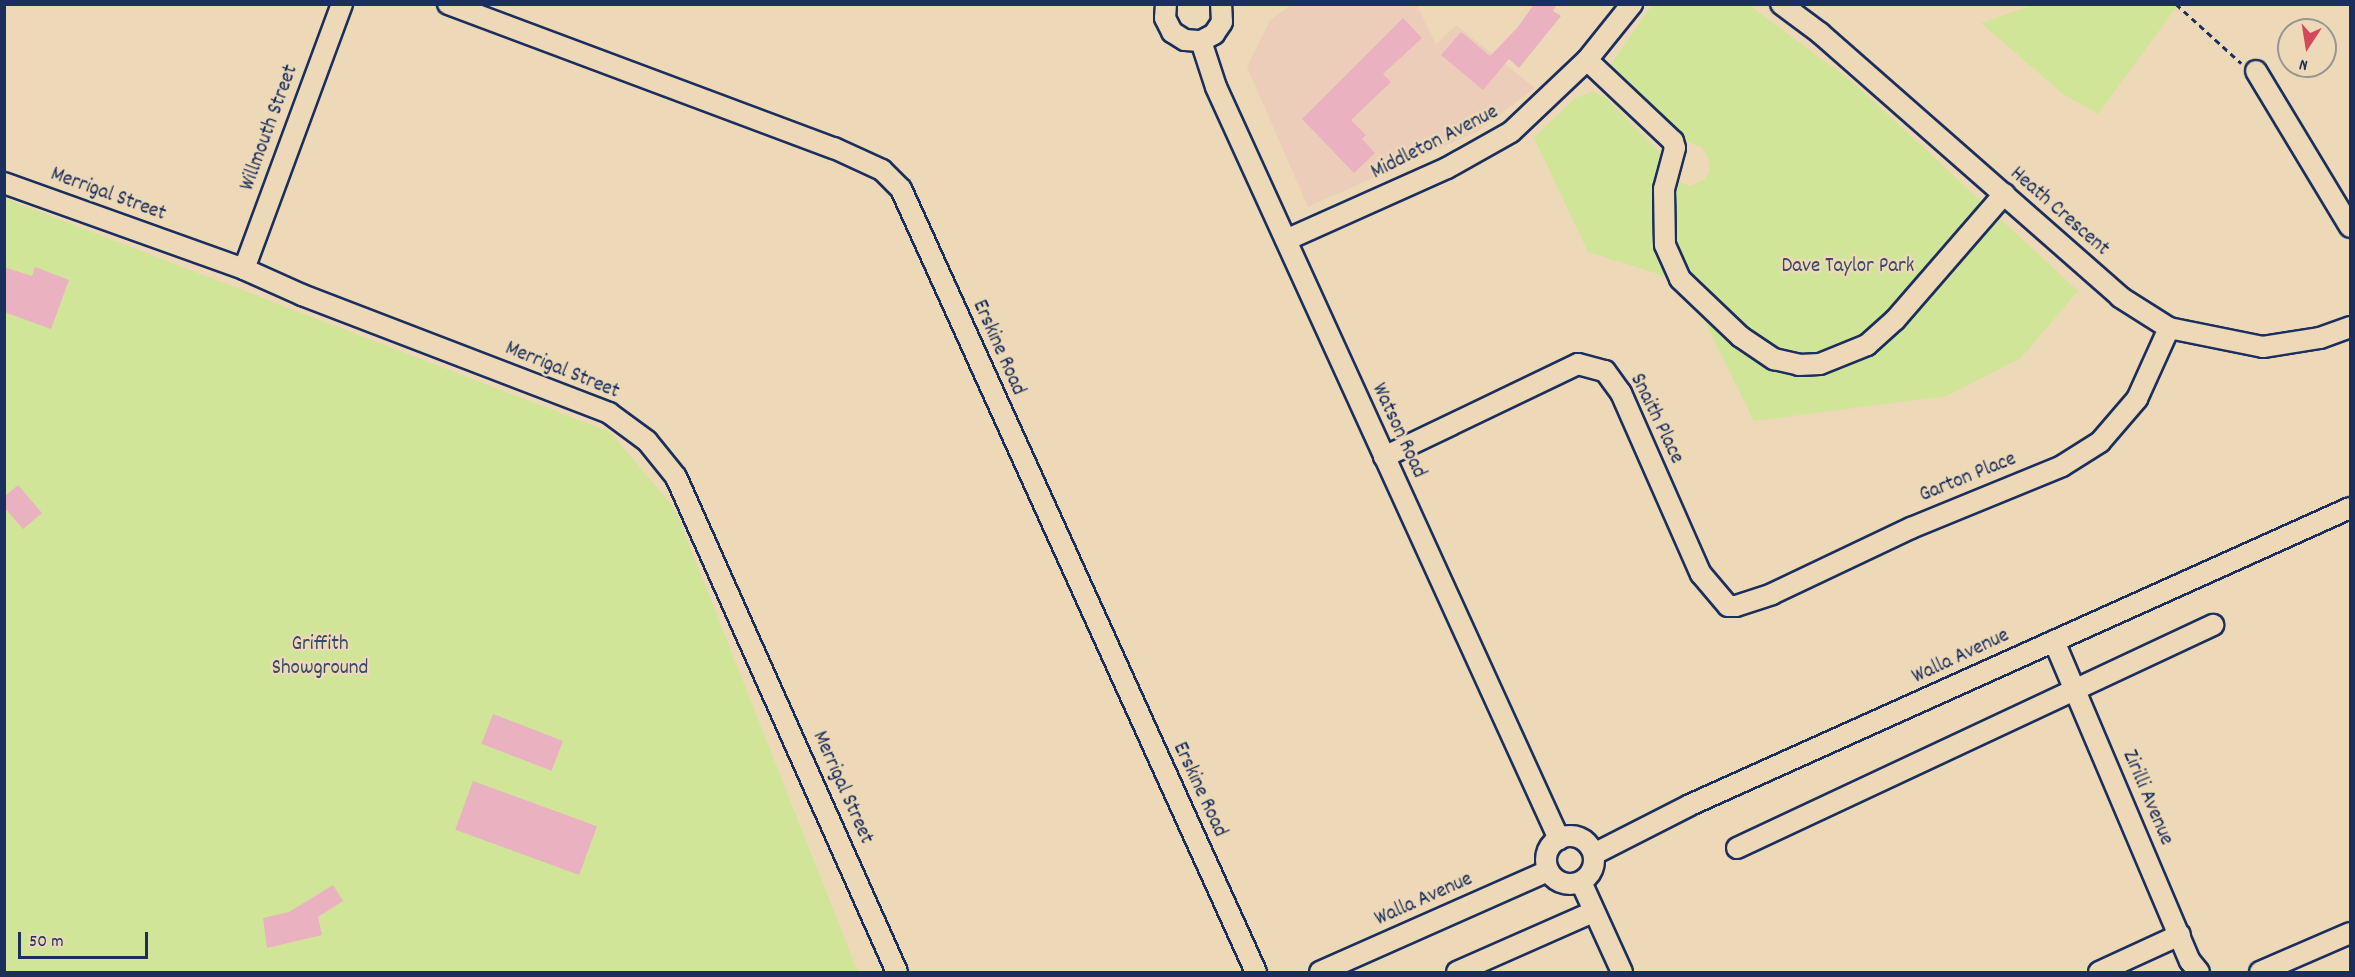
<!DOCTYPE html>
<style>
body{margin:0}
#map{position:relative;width:2355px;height:977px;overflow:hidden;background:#edd9b7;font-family:Dekko,sans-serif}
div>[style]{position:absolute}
.built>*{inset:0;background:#eccdba}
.green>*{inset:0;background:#d1e599}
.building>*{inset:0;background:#eab1c1;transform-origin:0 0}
.path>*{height:3px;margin-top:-1.5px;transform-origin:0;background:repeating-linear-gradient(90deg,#1b2f5e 0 6px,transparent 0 10.5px)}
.roads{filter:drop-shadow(2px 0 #1b2f5e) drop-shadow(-2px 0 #1b2f5e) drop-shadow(0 2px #1b2f5e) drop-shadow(0 -2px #1b2f5e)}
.minor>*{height:20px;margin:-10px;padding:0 10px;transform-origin:10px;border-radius:10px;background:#edd9b7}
.minor>.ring{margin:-10px;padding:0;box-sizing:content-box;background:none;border:20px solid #edd9b7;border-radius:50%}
span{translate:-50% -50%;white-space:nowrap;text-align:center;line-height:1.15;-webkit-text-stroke:5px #edd9b7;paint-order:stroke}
.street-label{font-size:21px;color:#1b2f5e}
.park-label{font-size:21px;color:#364a67}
.frame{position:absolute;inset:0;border:6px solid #1b2f5e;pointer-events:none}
.north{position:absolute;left:2277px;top:18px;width:60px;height:60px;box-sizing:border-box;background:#edd9b7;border:2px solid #999593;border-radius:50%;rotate:192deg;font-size:16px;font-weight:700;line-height:24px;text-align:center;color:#1b2f5e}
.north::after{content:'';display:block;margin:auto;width:21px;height:27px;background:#d1495b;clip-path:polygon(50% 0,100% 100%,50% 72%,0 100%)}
.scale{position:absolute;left:18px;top:932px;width:130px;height:27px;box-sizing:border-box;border:3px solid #1b2f5e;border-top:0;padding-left:8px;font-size:18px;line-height:21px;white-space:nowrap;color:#1b2f5e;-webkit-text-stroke:4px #edd9b7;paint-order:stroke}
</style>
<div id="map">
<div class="built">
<i style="clip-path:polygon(1291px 5px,1417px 5px,1436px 44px,1456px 25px,1535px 88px,1478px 131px,1308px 207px,1247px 67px,1270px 20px)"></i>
</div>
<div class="green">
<i style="clip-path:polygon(1652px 5px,1749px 5px,1854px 83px,2078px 291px,2021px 358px,1947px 396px,1754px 421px,1704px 320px,1709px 290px,1588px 252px,1534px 138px,1575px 98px,1593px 91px,1606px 98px,1659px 151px,1675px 179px,1689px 186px,1704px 180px,1710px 171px,1709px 159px,1701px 147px,1678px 138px,1615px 83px,1611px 64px)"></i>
<i style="clip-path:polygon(2033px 5px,2033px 4px,2183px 5px,2175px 9px,2098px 114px,2063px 94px,1981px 23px)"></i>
<i style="clip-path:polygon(4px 198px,610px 432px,675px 509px,858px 972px,5px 972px)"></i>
</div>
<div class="building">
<i style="clip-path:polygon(1534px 4px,1557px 4px,1553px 11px,1561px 16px,1519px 68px,1509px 59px,1483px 90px,1441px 55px,1461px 32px,1490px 56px,1518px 27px)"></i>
<i style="clip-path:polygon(1403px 18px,1422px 38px,1383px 74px,1391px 82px,1351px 120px,1366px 135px,1362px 139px,1375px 153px,1354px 173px,1302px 119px)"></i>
<i style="clip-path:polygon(4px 267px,32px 276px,35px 267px,69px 280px,51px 329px,4px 312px)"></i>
<i style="clip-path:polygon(18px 485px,42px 513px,23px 529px,4px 507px,4px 497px)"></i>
<i style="left:493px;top:714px;width:75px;height:32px;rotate:21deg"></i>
<i style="left:473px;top:781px;width:132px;height:52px;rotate:20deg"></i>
<i style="clip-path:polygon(333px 885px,343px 901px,318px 917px,322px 935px,267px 948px,263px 918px,289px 912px)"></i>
</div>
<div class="path">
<i style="left:2176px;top:4px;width:88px;rotate:42.2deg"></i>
</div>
<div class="roads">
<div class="minor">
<i style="left:448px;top:4px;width:412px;rotate:20.5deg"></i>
<i style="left:834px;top:148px;width:53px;rotate:24.6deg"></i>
<i style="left:882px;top:170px;width:27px;rotate:45deg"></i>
<i style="left:901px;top:189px;width:860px;rotate:65.61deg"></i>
<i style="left:1166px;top:4px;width:14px;rotate:94deg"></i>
<i style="left:1165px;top:18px;width:16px;rotate:63deg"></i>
<i style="left:1172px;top:32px;width:15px;rotate:32deg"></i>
<i style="left:1185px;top:40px;width:16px;rotate:4deg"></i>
<i style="left:1201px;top:41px;width:15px;rotate:-28deg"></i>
<i style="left:1214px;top:34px;width:14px;rotate:-56deg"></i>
<i style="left:1222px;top:22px;width:18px;rotate:-93deg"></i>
<i style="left:1781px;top:4px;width:49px;rotate:36.6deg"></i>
<i style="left:1820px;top:33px;width:400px;rotate:41.3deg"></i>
<i style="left:2120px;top:297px;width:58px;rotate:32.3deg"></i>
<i style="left:2169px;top:328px;width:96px;rotate:11.4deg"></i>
<i style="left:2263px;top:347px;width:58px;rotate:-9deg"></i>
<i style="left:2320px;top:338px;width:32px;rotate:-20deg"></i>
<i style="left:1201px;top:41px;width:48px;rotate:71.9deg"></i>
<i style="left:1216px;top:87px;width:827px;rotate:65.48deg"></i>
<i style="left:1587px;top:60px;width:118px;rotate:43.3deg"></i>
<i style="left:1673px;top:141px;width:7px;rotate:74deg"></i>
<i style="left:1675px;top:148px;width:42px;rotate:105deg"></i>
<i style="left:1664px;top:189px;width:56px;rotate:89deg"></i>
<i style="left:1665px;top:245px;width:37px;rotate:66deg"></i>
<i style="left:1680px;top:279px;width:84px;rotate:43.6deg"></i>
<i style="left:1741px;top:337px;width:40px;rotate:34deg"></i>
<i style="left:1774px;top:359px;width:26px;rotate:13deg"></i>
<i style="left:1799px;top:365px;width:21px;rotate:-3deg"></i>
<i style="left:1820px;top:364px;width:51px;rotate:-22deg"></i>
<i style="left:1867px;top:345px;width:38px;rotate:-42deg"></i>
<i style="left:1895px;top:320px;width:167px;rotate:-49.1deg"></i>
<i style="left:2256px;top:71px;width:182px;rotate:58.9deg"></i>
<i style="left:4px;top:183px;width:255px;rotate:19.7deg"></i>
<i style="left:244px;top:269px;width:64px;rotate:24.1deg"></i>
<i style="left:302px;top:295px;width:329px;rotate:21deg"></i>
<i style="left:609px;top:413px;width:47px;rotate:36.4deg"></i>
<i style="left:647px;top:441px;width:46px;rotate:51.1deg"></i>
<i style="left:676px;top:477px;width:542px;rotate:65.94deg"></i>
<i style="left:1286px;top:240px;width:176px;rotate:-24.1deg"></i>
<i style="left:1447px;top:168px;width:73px;rotate:-29.4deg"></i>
<i style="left:1511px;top:132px;width:105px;rotate:-43.5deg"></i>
<i style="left:1587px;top:60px;width:72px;rotate:-51.2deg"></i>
<i style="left:244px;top:269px;width:283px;rotate:-69.7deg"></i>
<i style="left:1384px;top:457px;width:215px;rotate:-25.6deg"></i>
<i style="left:1578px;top:364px;width:28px;rotate:15deg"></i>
<i style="left:1605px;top:371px;width:27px;rotate:54deg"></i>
<i style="left:1621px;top:393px;width:198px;rotate:66.2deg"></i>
<i style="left:1701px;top:574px;width:42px;rotate:49.8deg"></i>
<i style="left:1728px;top:606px;width:8px"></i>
<i style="left:1736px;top:606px;width:38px;rotate:-18deg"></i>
<i style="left:1772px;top:594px;width:154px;rotate:-25.4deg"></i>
<i style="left:1911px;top:528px;width:163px;rotate:-22.3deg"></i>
<i style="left:2062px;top:466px;width:45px;rotate:-32.3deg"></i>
<i style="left:2100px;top:442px;width:57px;rotate:-49.3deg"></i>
<i style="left:2137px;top:399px;width:78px;rotate:-65.7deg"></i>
<i style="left:2054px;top:641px;width:348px;rotate:67deg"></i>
<i style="left:2190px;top:961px;width:14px;rotate:51deg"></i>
<i class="ring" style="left:1546px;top:836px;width:28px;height:28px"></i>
<i style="left:1737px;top:848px;width:526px;rotate:-25.1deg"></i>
<i style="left:1594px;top:854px;width:108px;rotate:-27deg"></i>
<i style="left:1690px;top:805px;width:724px;rotate:-24.23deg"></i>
<i style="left:1581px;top:882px;width:99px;rotate:65.5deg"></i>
<i style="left:1320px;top:972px;width:249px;rotate:-23.9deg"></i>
<i style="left:1457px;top:972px;width:149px;rotate:-23.8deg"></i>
<i style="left:2099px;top:972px;width:89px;rotate:-24.6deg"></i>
<i style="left:2260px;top:972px;width:98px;rotate:-23.4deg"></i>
</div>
</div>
<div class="street-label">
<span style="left:270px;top:128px;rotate:-70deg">Willmouth Street</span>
<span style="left:1435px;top:143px;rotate:-27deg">Middleton Avenue</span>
<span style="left:108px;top:195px;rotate:20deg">Merrigal Street</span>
<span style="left:2059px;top:212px;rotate:41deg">Heath Crescent</span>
<span style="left:998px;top:348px;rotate:66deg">Erskine Road</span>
<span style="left:562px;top:371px;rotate:22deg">Merrigal Street</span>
<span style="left:1656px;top:419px;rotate:64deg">Snaith Place</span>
<span style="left:1398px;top:431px;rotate:65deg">Watson Road</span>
<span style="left:1968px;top:478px;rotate:-22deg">Garton Place</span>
<span style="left:1961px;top:657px;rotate:-25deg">Walla Avenue</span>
<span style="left:842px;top:788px;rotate:66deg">Merrigal Street</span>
<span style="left:1199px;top:790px;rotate:65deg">Erskine Road</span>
<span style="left:2147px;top:798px;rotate:67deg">Zirilli Avenue</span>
<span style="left:1424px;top:900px;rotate:-24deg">Walla Avenue</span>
</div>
<div class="park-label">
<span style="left:1848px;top:267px">Dave Taylor Park</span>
<span style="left:320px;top:657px">Griffith<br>Showground</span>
</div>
<div class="frame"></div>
<div class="north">N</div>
<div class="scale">50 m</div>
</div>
